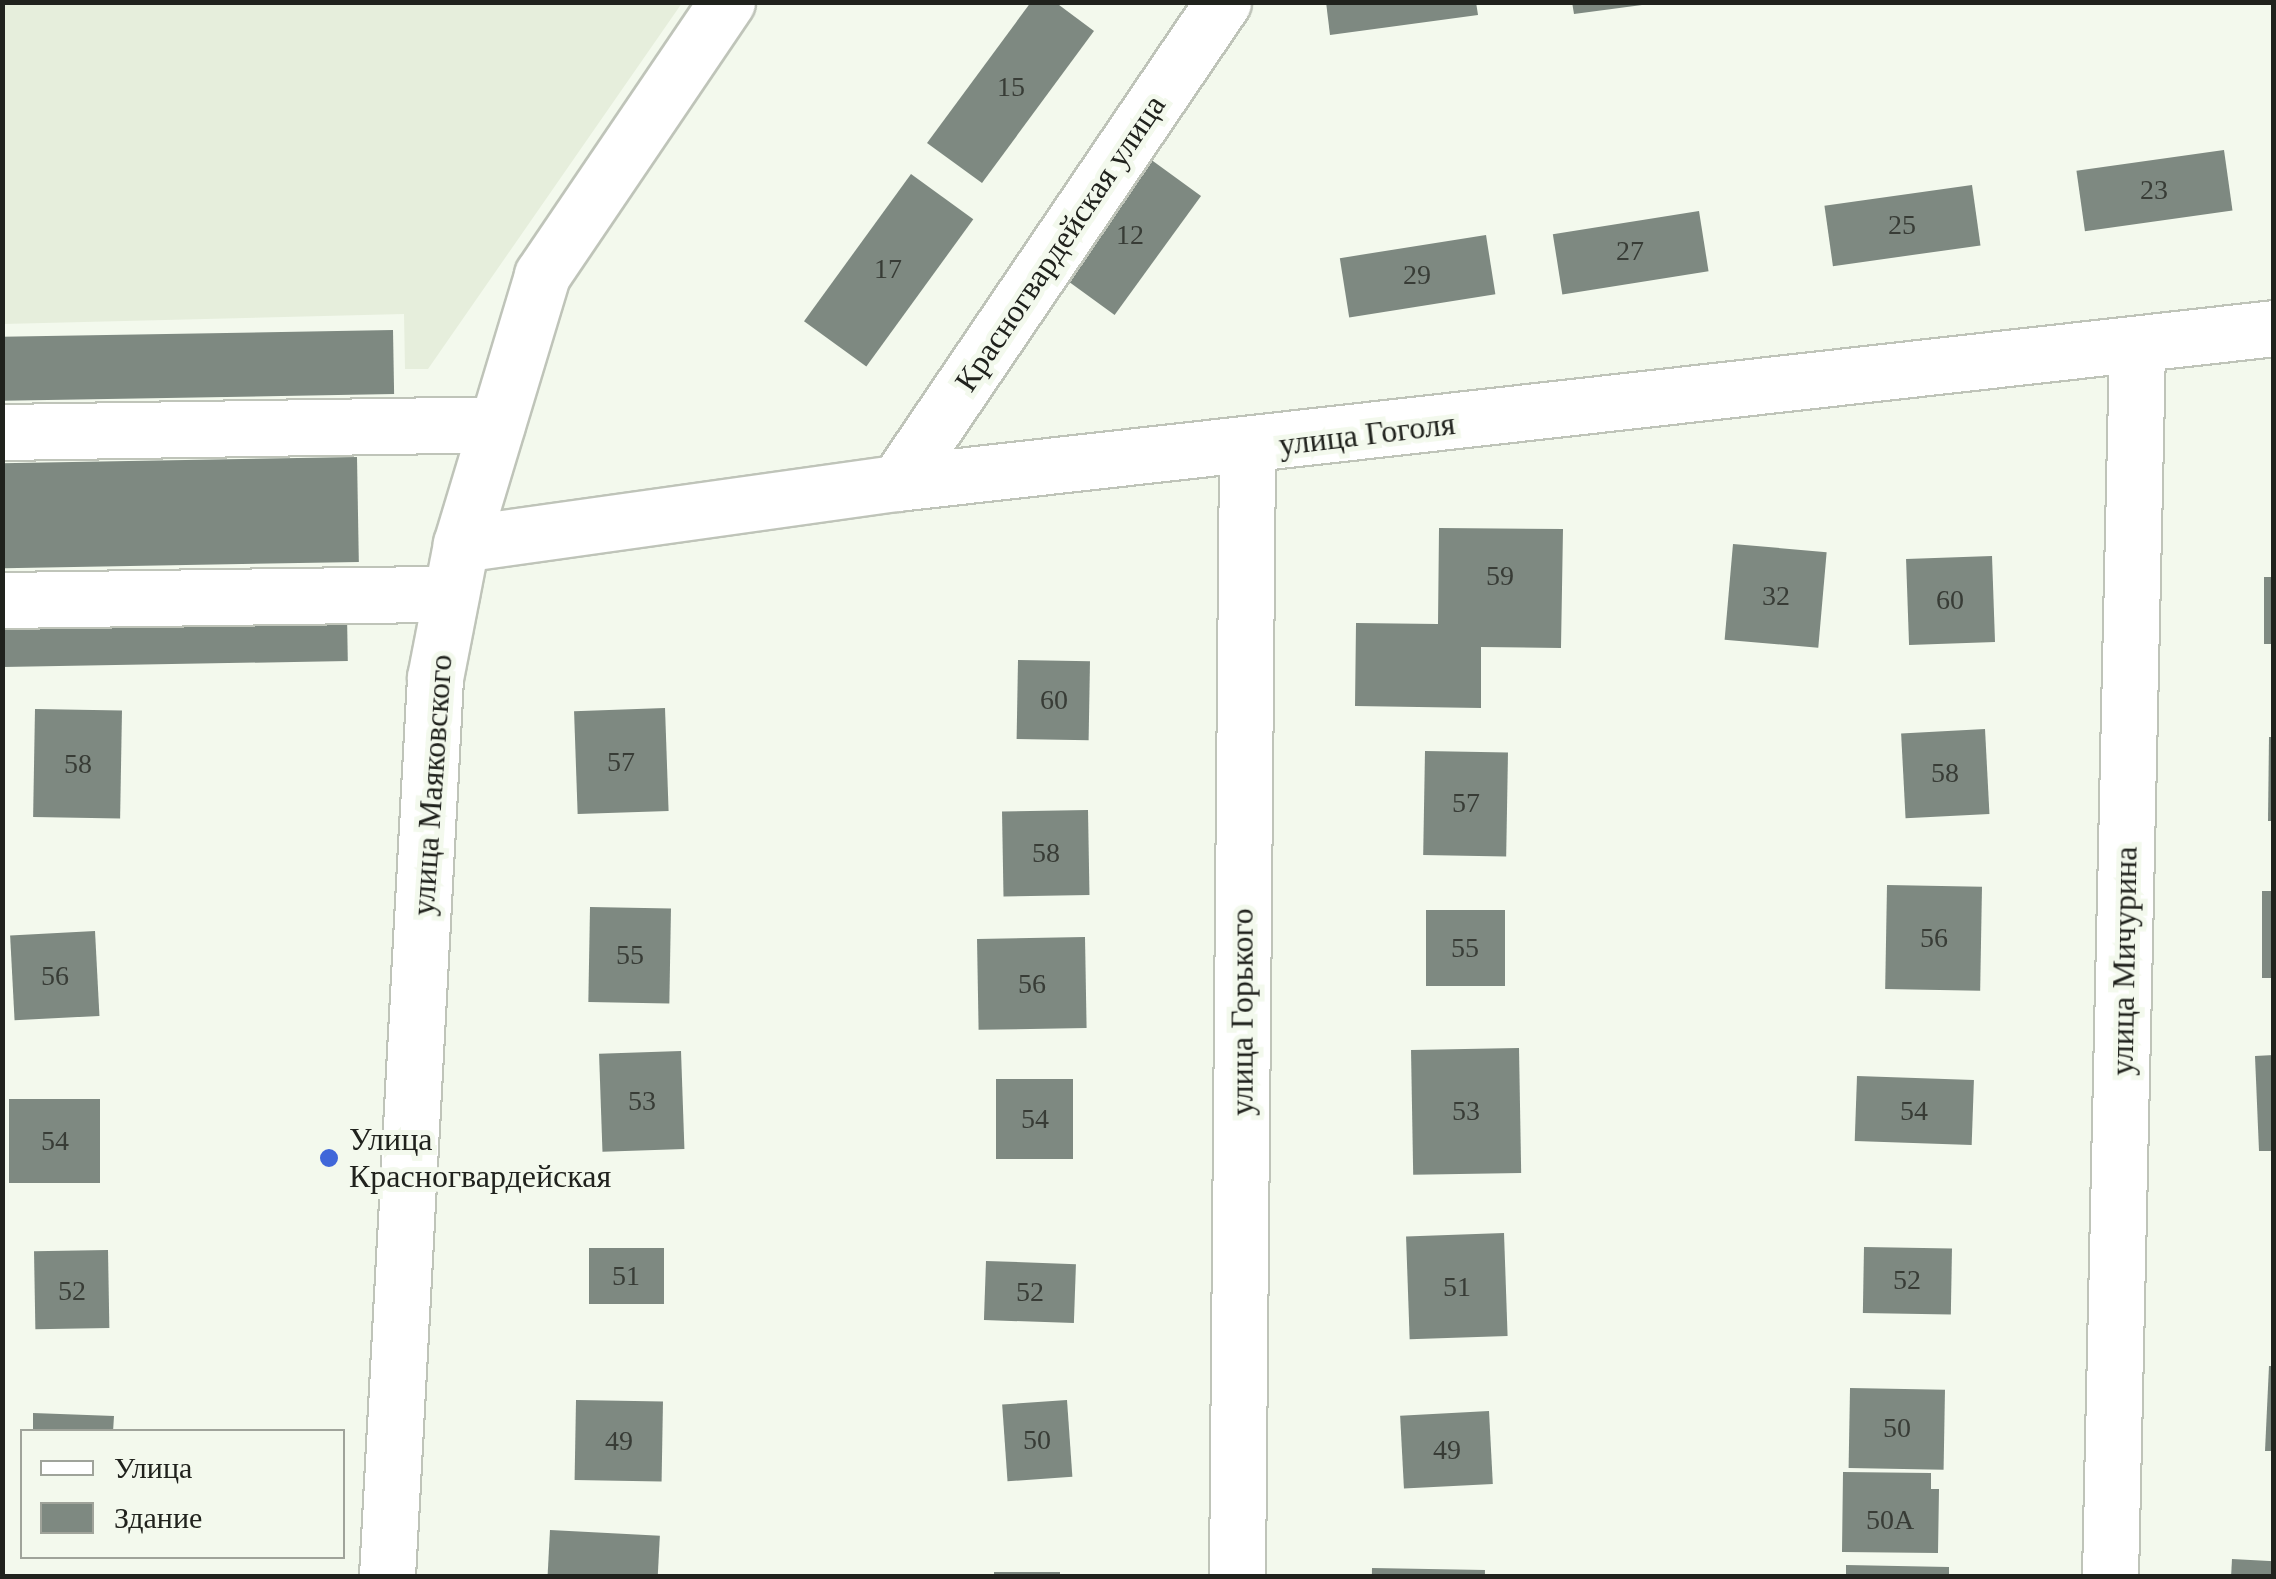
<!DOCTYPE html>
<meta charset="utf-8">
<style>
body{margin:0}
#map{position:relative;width:2276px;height:1579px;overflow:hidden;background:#f3f9ed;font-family:Georgia,serif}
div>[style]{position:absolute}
.built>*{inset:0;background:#e6eedc}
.building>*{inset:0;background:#7e8981;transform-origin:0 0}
.roads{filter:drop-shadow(2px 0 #bfc4b9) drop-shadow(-2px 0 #bfc4b9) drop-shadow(0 2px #bfc4b9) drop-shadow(0 -2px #bfc4b9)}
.minor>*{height:55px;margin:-27.5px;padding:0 27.5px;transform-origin:27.5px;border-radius:27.5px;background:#fff}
.dots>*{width:28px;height:28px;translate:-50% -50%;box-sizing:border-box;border:5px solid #f3f9ed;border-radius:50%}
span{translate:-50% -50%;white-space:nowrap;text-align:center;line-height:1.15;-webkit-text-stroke:10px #f3f9ed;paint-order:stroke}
.number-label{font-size:28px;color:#383c36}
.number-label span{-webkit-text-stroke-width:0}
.street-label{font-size:32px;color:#20221d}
.poi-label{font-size:32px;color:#20221d}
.left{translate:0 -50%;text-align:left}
.frame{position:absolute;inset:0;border:5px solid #20221d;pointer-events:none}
.legend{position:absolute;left:20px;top:1429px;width:325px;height:130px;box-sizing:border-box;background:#f3f9ed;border:2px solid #9fa39a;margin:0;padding:12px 18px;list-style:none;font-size:30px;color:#20221d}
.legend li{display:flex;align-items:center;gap:20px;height:50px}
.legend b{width:50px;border:2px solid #9fa39a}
</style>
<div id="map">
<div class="built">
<i style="clip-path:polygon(2px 3px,3px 2px,682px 3px,428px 369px,405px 369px,404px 314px,3px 324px)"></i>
</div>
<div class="building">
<i style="clip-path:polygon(1031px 2px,1055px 2px,1094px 31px,982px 183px,927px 143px)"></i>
<i style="clip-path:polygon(1326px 2px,1476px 2px,1478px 15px,1330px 35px)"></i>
<i style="clip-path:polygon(1572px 2px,1642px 2px,1642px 5px,1574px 14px)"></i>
<i style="left:2224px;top:150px;width:61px;height:149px;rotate:82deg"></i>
<i style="left:1146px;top:156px;width:68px;height:147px;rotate:36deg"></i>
<i style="left:911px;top:174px;width:77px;height:182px;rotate:36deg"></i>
<i style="left:1972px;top:185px;width:61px;height:149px;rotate:82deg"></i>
<i style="left:1699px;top:211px;width:61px;height:148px;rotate:81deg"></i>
<i style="left:1486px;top:235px;width:60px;height:148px;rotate:81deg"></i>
<i style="left:393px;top:330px;width:64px;height:391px;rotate:89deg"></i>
<i style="left:357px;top:457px;width:105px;height:355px;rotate:89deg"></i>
<i style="clip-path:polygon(1439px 528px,1563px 529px,1561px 648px,1481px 647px,1481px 708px,1355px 706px,1356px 623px,1438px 624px)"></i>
<i style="left:1733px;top:544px;width:94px;height:96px;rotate:5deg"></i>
<i style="left:1992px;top:556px;width:86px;height:86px;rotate:88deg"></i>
<i style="left:2264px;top:577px;width:10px;height:67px"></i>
<i style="left:347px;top:615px;width:46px;height:345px;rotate:89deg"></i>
<i style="left:1018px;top:660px;width:72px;height:79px;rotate:1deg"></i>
<i style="left:665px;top:708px;width:103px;height:91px;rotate:88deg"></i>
<i style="left:35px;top:709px;width:87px;height:108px;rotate:1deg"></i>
<i style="left:1985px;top:729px;width:85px;height:84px;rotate:87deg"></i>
<i style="clip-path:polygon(2269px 737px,2274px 737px,2274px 821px,2268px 821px)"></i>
<i style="left:1425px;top:751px;width:83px;height:104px;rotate:1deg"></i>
<i style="left:1088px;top:810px;width:85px;height:86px;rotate:89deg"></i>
<i style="left:1887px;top:885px;width:95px;height:104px;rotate:1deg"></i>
<i style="left:2262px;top:891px;width:12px;height:87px"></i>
<i style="left:590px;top:907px;width:81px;height:95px;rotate:1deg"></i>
<i style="left:1426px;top:910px;width:79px;height:76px"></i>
<i style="left:95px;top:931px;width:85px;height:85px;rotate:87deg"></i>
<i style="left:1085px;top:937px;width:91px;height:108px;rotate:89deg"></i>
<i style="left:1519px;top:1048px;width:125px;height:108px;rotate:89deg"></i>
<i style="left:681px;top:1051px;width:98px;height:82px;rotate:88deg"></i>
<i style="clip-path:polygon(2274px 1055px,2274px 1151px,2259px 1151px,2255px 1056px)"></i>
<i style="left:1857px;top:1076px;width:117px;height:65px;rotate:2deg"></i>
<i style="left:996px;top:1079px;width:77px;height:80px"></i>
<i style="left:100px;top:1099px;width:84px;height:91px;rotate:90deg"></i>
<i style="left:1504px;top:1233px;width:103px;height:98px;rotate:88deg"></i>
<i style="left:1864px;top:1247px;width:88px;height:66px;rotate:1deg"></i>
<i style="left:589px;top:1248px;width:75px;height:56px"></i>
<i style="left:108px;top:1250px;width:78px;height:74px;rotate:89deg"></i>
<i style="left:986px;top:1261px;width:90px;height:59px;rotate:2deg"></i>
<i style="clip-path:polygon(2269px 1366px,2274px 1366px,2274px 1451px,2265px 1451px)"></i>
<i style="left:1850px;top:1388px;width:95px;height:80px;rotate:1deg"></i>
<i style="left:576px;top:1400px;width:87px;height:80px;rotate:1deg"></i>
<i style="left:1067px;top:1400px;width:77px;height:65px;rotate:86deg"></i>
<i style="left:1489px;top:1411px;width:73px;height:89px;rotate:87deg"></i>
<i style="clip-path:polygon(33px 1413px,114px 1416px,113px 1432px,33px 1432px)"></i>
<i style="clip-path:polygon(1843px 1472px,1931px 1473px,1931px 1489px,1939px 1489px,1938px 1553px,1842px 1552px)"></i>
<i style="left:550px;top:1530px;width:110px;height:46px;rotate:3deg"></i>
<i style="left:2232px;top:1559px;width:42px;height:17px;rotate:3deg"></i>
<i style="clip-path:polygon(1846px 1565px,1949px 1567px,1949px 1576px,1846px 1576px)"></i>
<i style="left:1372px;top:1568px;width:113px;height:8px;rotate:1deg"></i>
<i style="left:994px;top:1572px;width:66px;height:4px"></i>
</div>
<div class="roads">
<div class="minor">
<i style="left:2px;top:432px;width:495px;rotate:-0.9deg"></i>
<i style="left:897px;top:483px;width:581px;rotate:-55.87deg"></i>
<i style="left:461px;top:544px;width:440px;rotate:-8deg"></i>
<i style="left:897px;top:483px;width:1386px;rotate:-6.42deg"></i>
<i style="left:2px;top:600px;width:449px;rotate:-0.8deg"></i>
<i style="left:387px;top:1576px;width:899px;rotate:-86.94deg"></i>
<i style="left:435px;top:678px;width:136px;rotate:-79deg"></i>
<i style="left:461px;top:544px;width:281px;rotate:-73.2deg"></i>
<i style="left:542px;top:275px;width:330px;rotate:-55.9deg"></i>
<i style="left:1237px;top:1576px;width:1128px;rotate:-89.49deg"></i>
<i style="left:2110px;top:1576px;width:1231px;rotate:-88.74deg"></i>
</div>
</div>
<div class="dots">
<i style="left:329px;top:1158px;background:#4067d9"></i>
</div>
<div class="number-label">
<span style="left:1011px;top:87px">15</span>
<span style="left:2154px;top:190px">23</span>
<span style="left:1902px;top:225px">25</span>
<span style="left:1130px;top:235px">12</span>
<span style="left:1630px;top:251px">27</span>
<span style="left:888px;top:269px">17</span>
<span style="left:1417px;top:275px">29</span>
<span style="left:1500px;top:576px">59</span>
<span style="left:1776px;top:596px">32</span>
<span style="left:1950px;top:600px">60</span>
<span style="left:1054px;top:700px">60</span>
<span style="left:621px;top:762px">57</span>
<span style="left:78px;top:764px">58</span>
<span style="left:1945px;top:773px">58</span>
<span style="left:1466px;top:803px">57</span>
<span style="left:1046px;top:853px">58</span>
<span style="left:1934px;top:938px">56</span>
<span style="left:1465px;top:948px">55</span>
<span style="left:630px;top:955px">55</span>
<span style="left:55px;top:976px">56</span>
<span style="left:1032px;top:984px">56</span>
<span style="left:642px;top:1101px">53</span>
<span style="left:1466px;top:1111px">53</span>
<span style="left:1914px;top:1111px">54</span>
<span style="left:1035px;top:1119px">54</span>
<span style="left:55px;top:1141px">54</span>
<span style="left:626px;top:1276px">51</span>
<span style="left:1907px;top:1280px">52</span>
<span style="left:1457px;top:1287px">51</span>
<span style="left:72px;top:1291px">52</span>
<span style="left:1030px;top:1292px">52</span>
<span style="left:1897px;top:1428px">50</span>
<span style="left:1037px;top:1440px">50</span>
<span style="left:619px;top:1441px">49</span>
<span style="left:1447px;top:1450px">49</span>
<span style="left:1890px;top:1520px">50А</span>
</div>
<div class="street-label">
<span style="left:1060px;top:243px;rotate:-56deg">Красногвардейская улица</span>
<span style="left:1367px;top:434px;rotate:-7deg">улица Гоголя</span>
<span style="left:432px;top:785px;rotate:-86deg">улица Маяковского</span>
<span style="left:2124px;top:961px;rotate:-89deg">улица Мичурина</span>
<span style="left:1242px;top:1012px;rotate:-90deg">улица Горького</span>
</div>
<div class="poi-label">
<span class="left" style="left:349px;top:1158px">Улица<br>Красногвардейская</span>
</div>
<div class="frame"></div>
<ul class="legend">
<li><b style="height:12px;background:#fff"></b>Улица</li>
<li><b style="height:28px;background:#7e8981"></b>Здание</li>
</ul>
</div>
